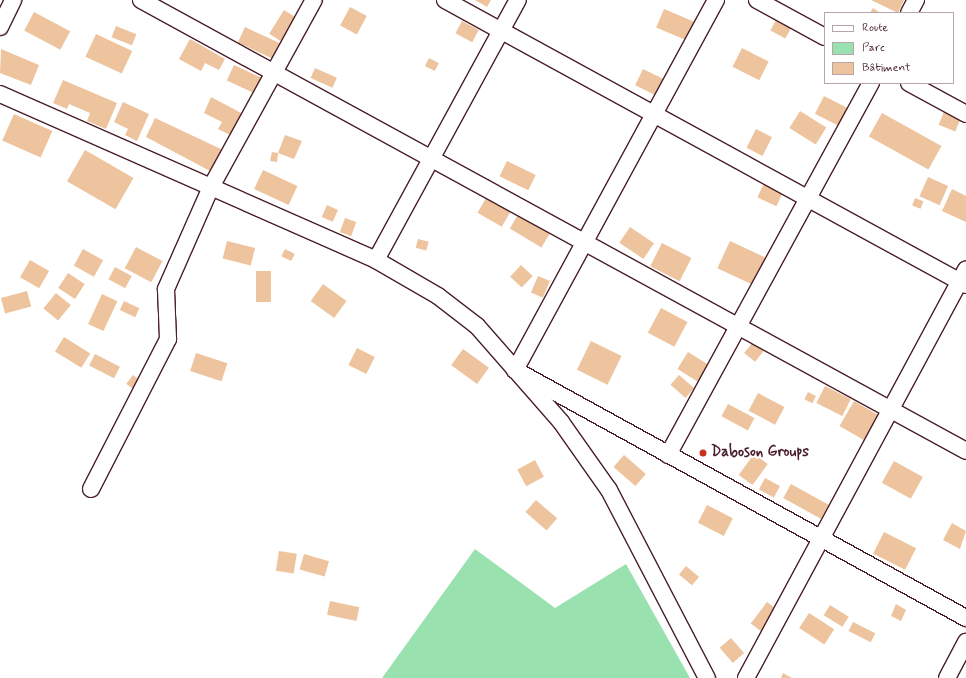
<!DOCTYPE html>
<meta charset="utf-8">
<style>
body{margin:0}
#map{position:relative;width:966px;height:678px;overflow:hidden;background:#fff;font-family:Mynerve,sans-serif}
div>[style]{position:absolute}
.green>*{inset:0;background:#99e1af}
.building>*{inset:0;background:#edc49d;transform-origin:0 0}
.roads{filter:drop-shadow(1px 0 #4a1f2b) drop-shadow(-1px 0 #4a1f2b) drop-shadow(0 1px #4a1f2b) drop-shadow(0 -1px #4a1f2b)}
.minor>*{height:16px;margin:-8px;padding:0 8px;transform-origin:8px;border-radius:8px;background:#fff}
.dots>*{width:11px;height:11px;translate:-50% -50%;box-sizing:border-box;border:2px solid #fff;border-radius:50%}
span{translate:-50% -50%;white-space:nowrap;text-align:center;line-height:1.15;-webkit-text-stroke:4px #fff;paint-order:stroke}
.poi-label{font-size:15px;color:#4a1f2b;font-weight:700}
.left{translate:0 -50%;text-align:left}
.legend{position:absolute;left:824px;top:12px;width:130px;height:72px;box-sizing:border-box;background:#fff;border:1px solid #b7a5aa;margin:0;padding:5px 7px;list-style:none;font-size:12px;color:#4a1f2b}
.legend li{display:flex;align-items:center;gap:8px;height:20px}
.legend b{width:20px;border:1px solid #b7a5aa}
</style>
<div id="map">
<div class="green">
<i style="clip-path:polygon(475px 549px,555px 608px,626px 564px,690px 678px,382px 678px)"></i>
</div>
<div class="building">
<i style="clip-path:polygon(475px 0,491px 0,487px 7px)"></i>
<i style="clip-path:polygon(871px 0,904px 0,898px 13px)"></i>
<i style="left:350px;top:7px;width:19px;height:21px;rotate:28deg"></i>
<i style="clip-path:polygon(873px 8px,880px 13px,870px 13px)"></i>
<i style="left:664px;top:9px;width:38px;height:20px;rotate:23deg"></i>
<i style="left:284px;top:10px;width:15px;height:28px;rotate:32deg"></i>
<i style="left:34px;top:12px;width:41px;height:21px;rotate:28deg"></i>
<i style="left:776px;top:20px;width:17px;height:12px;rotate:28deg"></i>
<i style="left:462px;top:21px;width:19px;height:14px;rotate:28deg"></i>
<i style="left:116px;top:26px;width:22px;height:12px;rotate:22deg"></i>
<i style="left:245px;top:27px;width:41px;height:17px;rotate:25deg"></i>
<i style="left:96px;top:34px;width:40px;height:25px;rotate:25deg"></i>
<i style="clip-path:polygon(190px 39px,225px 59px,219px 70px,205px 63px,201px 71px,179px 59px)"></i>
<i style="left:742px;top:48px;width:30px;height:21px;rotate:27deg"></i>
<i style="clip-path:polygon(1px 49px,39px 65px,31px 85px,0 73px)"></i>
<i style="left:429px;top:58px;width:11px;height:9px;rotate:27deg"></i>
<i style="left:234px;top:65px;width:33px;height:17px;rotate:25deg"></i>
<i style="left:315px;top:68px;width:24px;height:11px;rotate:24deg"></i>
<i style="left:643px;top:69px;width:25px;height:18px;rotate:26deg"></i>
<i style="clip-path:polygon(63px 80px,117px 103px,106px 129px,87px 121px,90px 113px,69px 104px,67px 109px,53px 103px)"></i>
<i style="left:824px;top:96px;width:27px;height:20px;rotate:27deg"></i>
<i style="clip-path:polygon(211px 97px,245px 115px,234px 137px,218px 129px,222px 122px,204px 113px)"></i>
<i style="clip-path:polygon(123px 102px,149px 114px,137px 141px,125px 135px,128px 129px,114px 122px)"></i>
<i style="left:945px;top:109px;width:18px;height:17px;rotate:22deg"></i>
<i style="left:800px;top:111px;width:31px;height:20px;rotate:32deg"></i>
<i style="left:882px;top:113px;width:68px;height:27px;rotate:29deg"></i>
<i style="left:14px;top:114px;width:42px;height:29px;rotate:24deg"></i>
<i style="clip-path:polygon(155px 118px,223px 150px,212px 172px,146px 137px)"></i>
<i style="left:756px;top:129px;width:18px;height:21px;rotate:27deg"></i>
<i style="clip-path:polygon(285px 135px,302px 141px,294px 159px,278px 153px,277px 162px,270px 161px,272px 152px,278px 153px)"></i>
<i style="left:85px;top:150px;width:56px;height:36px;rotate:30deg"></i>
<i style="left:507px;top:161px;width:32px;height:17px;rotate:26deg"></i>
<i style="left:263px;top:170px;width:38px;height:21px;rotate:25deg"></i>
<i style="left:928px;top:177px;width:22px;height:21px;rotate:24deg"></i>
<i style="left:765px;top:181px;width:21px;height:18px;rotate:25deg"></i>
<i style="clip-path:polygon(952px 189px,966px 196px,966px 222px,942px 211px)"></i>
<i style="left:486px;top:198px;width:28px;height:17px;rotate:30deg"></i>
<i style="left:915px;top:198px;width:9px;height:8px;rotate:21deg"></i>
<i style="left:327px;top:205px;width:12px;height:13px;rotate:24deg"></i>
<i style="left:519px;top:213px;width:37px;height:18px;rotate:31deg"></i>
<i style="left:345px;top:218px;width:12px;height:15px;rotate:20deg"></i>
<i style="left:630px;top:227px;width:29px;height:19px;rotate:34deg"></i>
<i style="left:418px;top:239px;width:11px;height:9px;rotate:15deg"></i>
<i style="left:227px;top:241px;width:29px;height:18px;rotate:14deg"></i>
<i style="left:730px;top:241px;width:45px;height:30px;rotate:25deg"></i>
<i style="left:662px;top:243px;width:33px;height:26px;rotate:27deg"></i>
<i style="left:136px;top:247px;width:30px;height:24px;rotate:28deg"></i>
<i style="left:83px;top:249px;width:23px;height:19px;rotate:29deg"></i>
<i style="left:285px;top:249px;width:11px;height:8px;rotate:27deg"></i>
<i style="left:30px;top:260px;width:22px;height:20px;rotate:30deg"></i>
<i style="left:521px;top:265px;width:16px;height:16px;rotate:43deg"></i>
<i style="left:115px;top:267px;width:19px;height:14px;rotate:28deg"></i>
<i style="left:256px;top:271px;width:15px;height:31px"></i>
<i style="left:68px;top:273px;width:20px;height:18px;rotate:33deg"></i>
<i style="left:538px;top:276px;width:13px;height:18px;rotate:23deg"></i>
<i style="left:323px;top:284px;width:29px;height:21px;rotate:36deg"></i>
<i style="left:27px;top:291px;width:16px;height:27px;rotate:75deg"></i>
<i style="left:56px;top:293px;width:19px;height:20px;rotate:39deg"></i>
<i style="left:102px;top:294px;width:17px;height:33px;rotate:25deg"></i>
<i style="left:124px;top:301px;width:17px;height:10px;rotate:25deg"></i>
<i style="left:661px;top:308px;width:30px;height:28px;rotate:28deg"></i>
<i style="left:64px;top:337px;width:31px;height:17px;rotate:32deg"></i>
<i style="left:591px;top:341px;width:34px;height:32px;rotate:26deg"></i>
<i style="left:753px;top:342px;width:14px;height:14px;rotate:39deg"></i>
<i style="left:357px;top:348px;width:20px;height:19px;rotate:27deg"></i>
<i style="left:463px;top:349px;width:32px;height:20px;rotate:36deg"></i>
<i style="left:688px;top:352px;width:28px;height:20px;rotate:32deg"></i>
<i style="left:196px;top:353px;width:33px;height:19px;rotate:18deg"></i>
<i style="left:95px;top:354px;width:28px;height:13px;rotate:27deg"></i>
<i style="left:133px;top:375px;width:11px;height:11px;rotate:38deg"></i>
<i style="left:679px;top:375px;width:20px;height:13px;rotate:41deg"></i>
<i style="left:825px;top:386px;width:29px;height:19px;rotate:27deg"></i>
<i style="left:808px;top:392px;width:9px;height:8px;rotate:27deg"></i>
<i style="left:758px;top:393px;width:30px;height:20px;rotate:28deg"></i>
<i style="left:854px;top:401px;width:30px;height:29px;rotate:30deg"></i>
<i style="left:728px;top:404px;width:30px;height:14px;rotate:28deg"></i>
<i style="left:754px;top:454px;width:17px;height:26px;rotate:36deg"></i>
<i style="left:624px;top:455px;width:29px;height:16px;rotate:41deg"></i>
<i style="left:535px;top:460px;width:19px;height:20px;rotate:62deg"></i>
<i style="left:894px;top:461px;width:33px;height:25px;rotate:29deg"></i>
<i style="left:765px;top:478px;width:17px;height:13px;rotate:28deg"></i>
<i style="left:791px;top:484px;width:43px;height:16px;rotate:29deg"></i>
<i style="left:536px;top:500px;width:28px;height:16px;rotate:41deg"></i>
<i style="left:707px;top:505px;width:29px;height:20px;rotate:27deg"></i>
<i style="clip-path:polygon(952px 523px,966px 531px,960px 549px,943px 540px)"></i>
<i style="left:884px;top:532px;width:36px;height:24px;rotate:27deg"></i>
<i style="left:279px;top:551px;width:18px;height:20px;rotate:9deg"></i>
<i style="left:304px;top:554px;width:26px;height:16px;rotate:16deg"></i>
<i style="left:686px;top:566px;width:17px;height:11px;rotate:40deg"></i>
<i style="left:330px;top:601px;width:30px;height:14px;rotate:12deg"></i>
<i style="left:767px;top:602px;width:15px;height:27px;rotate:37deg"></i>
<i style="clip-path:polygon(896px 604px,906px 610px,901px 621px,891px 616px)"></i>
<i style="left:830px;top:605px;width:22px;height:12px;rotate:32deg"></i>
<i style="left:809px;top:613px;width:30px;height:18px;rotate:33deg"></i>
<i style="left:853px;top:622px;width:25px;height:10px;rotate:27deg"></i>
<i style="left:731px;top:638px;width:20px;height:15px;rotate:49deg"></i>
<i style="clip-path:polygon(783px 673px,792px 678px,781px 678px)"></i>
</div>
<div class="roads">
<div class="minor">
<i style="left:141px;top:0;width:940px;rotate:28.66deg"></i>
<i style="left:445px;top:0;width:594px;rotate:28.68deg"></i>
<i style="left:716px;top:0;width:421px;rotate:118.5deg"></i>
<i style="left:515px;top:370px;width:515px;rotate:28.81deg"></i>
<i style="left:757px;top:0;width:77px;rotate:28.6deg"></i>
<i style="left:909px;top:13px;width:15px;rotate:-62deg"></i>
<i style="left:0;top:27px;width:30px;rotate:-64deg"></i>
<i style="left:909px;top:83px;width:65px;rotate:28.5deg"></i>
<i style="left:0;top:94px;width:411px;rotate:23.8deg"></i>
<i style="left:376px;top:260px;width:72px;rotate:30.1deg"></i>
<i style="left:438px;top:296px;width:49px;rotate:37.6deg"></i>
<i style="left:477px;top:326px;width:128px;rotate:48.8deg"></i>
<i style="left:561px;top:422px;width:83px;rotate:54.8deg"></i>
<i style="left:609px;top:490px;width:212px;rotate:62.5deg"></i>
<i style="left:376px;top:260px;width:296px;rotate:-61.4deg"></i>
<i style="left:668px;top:455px;width:424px;rotate:-61.4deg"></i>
<i style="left:91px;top:489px;width:169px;rotate:-62.8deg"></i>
<i style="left:168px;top:339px;width:50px;rotate:-92.3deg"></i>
<i style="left:166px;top:289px;width:111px;rotate:-66.2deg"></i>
<i style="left:211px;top:187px;width:213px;rotate:-61.2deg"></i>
<i style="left:746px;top:678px;width:464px;rotate:-61.7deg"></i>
<i style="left:947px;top:678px;width:41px;rotate:-62.2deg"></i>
</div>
</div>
<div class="dots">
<i style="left:703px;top:453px;background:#c8321e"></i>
</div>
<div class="poi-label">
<span class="left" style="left:711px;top:453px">Daboson Groups</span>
</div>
<ul class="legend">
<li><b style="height:5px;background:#fff"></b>Route</li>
<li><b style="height:11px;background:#99e1af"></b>Parc</li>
<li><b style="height:11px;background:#edc49d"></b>Bâtiment</li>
</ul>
</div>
